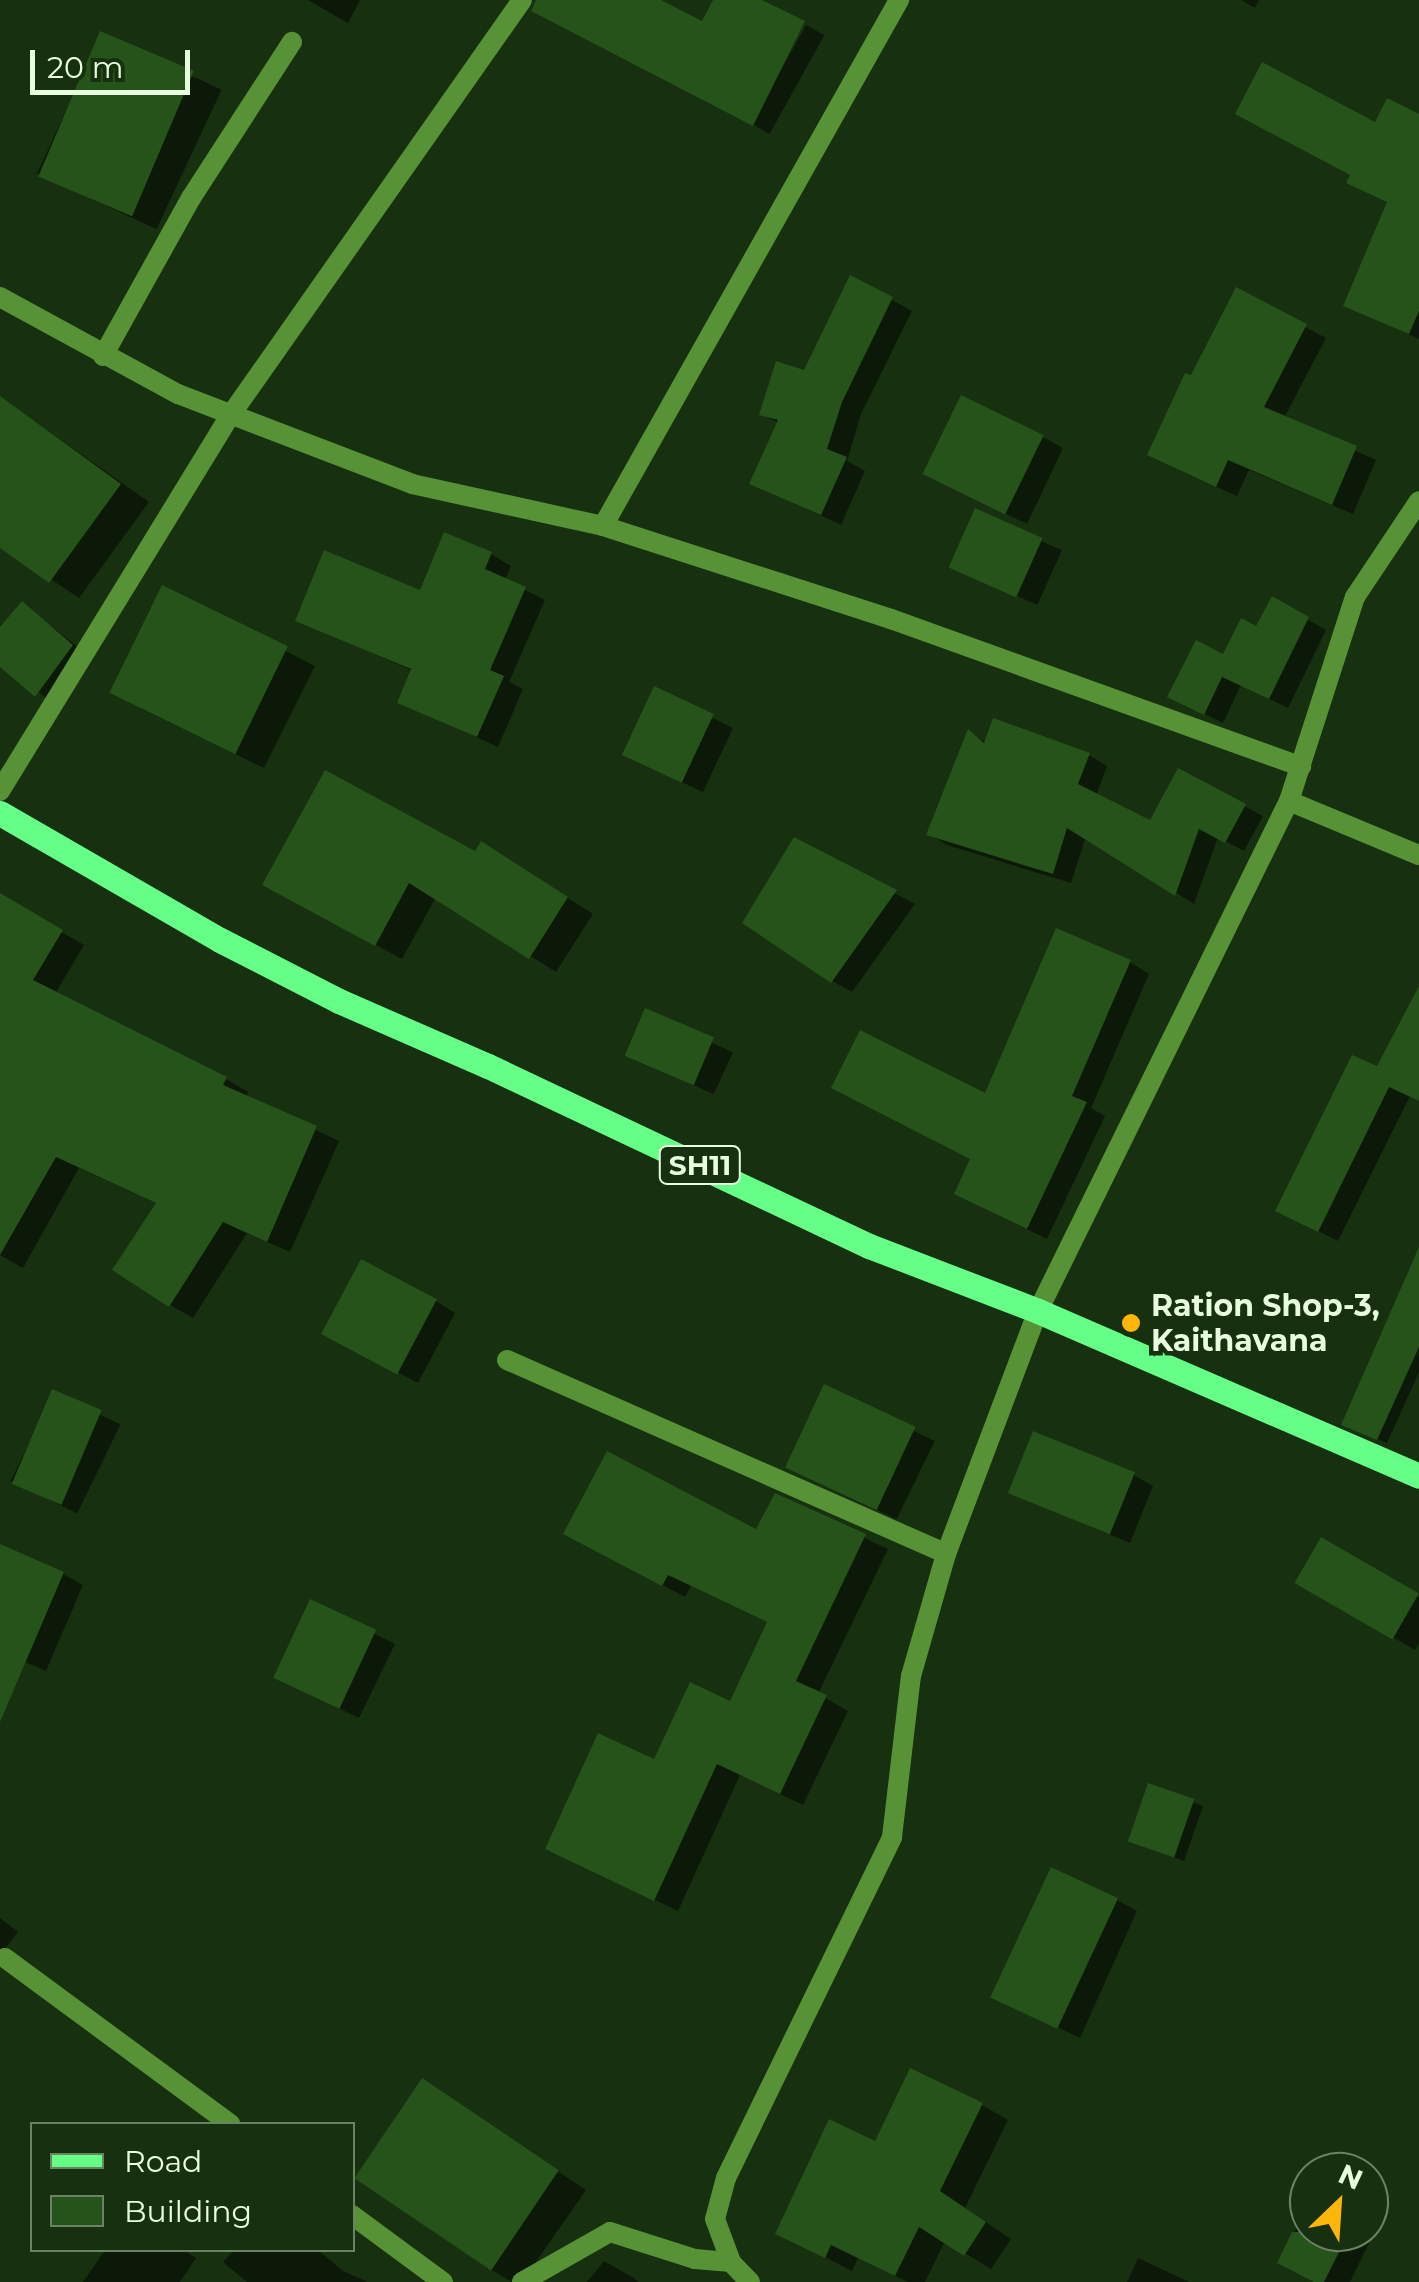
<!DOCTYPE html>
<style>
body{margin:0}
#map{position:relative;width:1419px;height:2282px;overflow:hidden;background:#17300f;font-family:Montserrat,sans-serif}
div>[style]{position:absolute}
.shadow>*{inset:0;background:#0007;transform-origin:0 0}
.building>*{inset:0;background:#255319;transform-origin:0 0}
.minor>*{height:20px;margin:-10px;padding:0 10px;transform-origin:10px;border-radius:10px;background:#579336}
.primary>*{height:25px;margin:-12.5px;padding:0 12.5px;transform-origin:12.5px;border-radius:12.5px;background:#65ff88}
.dots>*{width:28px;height:28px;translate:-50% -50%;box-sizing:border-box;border:5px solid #17300f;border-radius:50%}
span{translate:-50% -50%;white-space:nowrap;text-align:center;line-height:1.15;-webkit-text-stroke:9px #17300f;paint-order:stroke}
.shield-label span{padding:2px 8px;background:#17300f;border:2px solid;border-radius:8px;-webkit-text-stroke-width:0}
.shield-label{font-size:28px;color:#e7ffde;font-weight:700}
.poi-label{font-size:30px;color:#e7ffde;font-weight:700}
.left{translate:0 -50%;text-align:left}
.legend{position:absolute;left:30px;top:2122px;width:325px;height:130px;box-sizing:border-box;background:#17300f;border:2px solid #6a8362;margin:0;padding:12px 18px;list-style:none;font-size:30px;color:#e7ffde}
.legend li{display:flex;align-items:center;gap:20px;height:50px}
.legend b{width:50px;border:2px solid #6a8362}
.north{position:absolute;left:1289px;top:2152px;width:100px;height:100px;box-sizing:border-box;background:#17300f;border:2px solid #6a8362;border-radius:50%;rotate:25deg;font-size:28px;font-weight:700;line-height:40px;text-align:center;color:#e7ffde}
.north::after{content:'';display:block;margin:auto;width:35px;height:45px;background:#ffb60a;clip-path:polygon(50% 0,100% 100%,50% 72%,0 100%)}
.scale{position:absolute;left:30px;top:50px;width:160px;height:45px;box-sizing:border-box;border:5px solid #e7ffde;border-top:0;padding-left:12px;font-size:30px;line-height:35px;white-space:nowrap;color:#e7ffde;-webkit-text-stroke:8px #17300f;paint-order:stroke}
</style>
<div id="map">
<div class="shadow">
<i style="clip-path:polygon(308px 0,360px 0,348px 23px)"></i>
<i style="clip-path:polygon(1241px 0,1259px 0,1255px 8px)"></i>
<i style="left:806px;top:25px;width:21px;height:113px;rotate:29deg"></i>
<i style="left:102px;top:34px;width:132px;height:154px;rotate:25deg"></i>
<i style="clip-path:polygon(1419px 116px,1419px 339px,1346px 305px,1389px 203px,1376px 125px)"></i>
<i style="clip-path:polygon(852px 278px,912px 311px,861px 414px,847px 461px,865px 471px,841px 525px,752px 483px,779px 423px,762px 414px,805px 373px)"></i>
<i style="clip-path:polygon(1237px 291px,1326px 338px,1284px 418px,1376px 460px,1353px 514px,1249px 470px,1237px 496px,1170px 466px,1192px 379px)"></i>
<i style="clip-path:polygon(0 397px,149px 502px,79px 598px,0 545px)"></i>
<i style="clip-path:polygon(1043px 437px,1063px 448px,1027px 524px,946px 485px)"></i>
<i style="left:976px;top:512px;width:94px;height:60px;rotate:24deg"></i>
<i style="clip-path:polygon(491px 554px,511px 566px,505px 580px,545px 600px,509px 682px,523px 689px,498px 747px,400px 702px,413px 671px,298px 620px,421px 593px)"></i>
<i style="clip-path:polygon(163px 589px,315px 666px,264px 768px,142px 709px)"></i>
<i style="clip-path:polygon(1273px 600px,1326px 630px,1288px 708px,1241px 685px,1223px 723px,1189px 706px,1224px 657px,1257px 629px)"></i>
<i style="clip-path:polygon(23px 604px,92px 658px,57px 706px,0 663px,0 631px)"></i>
<i style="clip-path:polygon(655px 690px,733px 728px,703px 792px,645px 765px)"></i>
<i style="clip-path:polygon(969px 733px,987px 743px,1089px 755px,1107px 766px,1096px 796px,1151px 823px,1179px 771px,1263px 816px,1244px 851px,1218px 837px,1194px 904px,1086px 836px,1071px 883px,947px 845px,929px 834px)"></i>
<i style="clip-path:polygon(795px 841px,915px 904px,852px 992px,832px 981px)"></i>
<i style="clip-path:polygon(476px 854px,508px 860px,593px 914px,556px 972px,436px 897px,402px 959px,292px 899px)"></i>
<i style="clip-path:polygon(0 896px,84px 945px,55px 994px,226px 1079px,248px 1092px,246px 1097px,339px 1141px,290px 1252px,247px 1233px,193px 1318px,170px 1305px,158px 1204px,79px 1168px,23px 1268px,0 1255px)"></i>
<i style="clip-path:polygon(1130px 962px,1149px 974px,1091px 1108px,1105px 1116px,1047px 1239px,977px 1205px,973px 1159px,986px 1097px)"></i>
<i style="left:646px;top:1012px;width:96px;height:46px;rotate:25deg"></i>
<i style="clip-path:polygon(1419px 1032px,1419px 1101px,1410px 1096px,1338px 1241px,1298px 1221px,1379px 1069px)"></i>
<i style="clip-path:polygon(436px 1301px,455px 1313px,418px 1383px,344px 1344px)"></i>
<i style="clip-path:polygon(1419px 1324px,1419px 1372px,1387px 1443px,1354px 1429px)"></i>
<i style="left:826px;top:1388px;width:121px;height:87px;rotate:26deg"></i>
<i style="left:54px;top:1392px;width:74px;height:99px;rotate:26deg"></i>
<i style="clip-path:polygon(1134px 1475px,1153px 1486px,1130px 1543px,1012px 1493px)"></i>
<i style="clip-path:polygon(776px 1497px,888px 1549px,818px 1694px,848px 1711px,803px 1805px,740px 1775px,678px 1911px,548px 1848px,731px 1704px,770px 1623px,691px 1586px,685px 1597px,589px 1546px,757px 1532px)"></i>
<i style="clip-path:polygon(1322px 1541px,1419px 1597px,1419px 1643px,1415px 1650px,1298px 1582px)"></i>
<i style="clip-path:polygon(0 1565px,63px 1574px,83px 1585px,46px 1671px,0 1651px)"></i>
<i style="clip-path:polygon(311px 1602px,395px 1644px,359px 1718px,295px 1687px)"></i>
<i style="clip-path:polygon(1149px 1786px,1203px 1806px,1184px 1861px,1140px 1845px)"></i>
<i style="clip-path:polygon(1117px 1900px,1137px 1911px,1080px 2038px,995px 1997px)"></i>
<i style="clip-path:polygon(0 1918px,18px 1932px,0 1955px)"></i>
<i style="clip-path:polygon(423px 2081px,586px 2190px,522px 2282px,512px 2282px,490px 2269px,357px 2177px)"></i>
<i style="clip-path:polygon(982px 2105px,1008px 2120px,965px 2208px,1011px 2239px,991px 2269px,945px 2241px,925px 2282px,908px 2282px,858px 2258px,852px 2271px,778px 2233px,876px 2144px)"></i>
<i style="clip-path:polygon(1308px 2205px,1309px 2232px,1359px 2232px,1371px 2239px,1350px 2282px,1317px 2282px,1280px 2262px)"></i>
<i style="clip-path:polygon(105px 2250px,183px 2250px,196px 2258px,180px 2282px,83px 2282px)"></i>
<i style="clip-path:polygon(234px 2250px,318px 2250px,343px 2271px,368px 2282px,247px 2282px,223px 2262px)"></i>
<i style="clip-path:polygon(1138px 2258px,1189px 2282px,1127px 2282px)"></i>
<i style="clip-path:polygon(604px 2261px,634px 2278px,638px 2282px,587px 2282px)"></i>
</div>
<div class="building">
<i style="clip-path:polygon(536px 0,661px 0,702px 21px,713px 0,762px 0,805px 21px,753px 126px,531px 11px)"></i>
<i style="left:100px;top:31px;width:102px;height:158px;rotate:23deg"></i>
<i style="clip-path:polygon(1262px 62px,1375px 122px,1387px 98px,1419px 114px,1419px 311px,1409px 334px,1343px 306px,1387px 202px,1346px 183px,1350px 175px,1235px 114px)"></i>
<i style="clip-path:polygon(850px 275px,893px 297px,842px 402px,827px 449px,847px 457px,821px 515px,749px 484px,778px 420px,759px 415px,776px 361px,804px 370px)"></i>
<i style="clip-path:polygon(1236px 287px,1307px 324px,1264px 407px,1357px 446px,1332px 505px,1228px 460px,1216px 487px,1147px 455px,1185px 373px,1191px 375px)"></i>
<i style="left:961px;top:395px;width:92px;height:88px;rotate:26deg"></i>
<i style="clip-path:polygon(0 396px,121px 484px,49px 583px,0 548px)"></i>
<i style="left:975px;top:508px;width:74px;height:65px;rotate:24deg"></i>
<i style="clip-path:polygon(444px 532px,492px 552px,485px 569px,526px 587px,490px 670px,504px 676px,477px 737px,397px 703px,411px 669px,295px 621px,324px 550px,420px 590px)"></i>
<i style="left:162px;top:585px;width:140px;height:120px;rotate:26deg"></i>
<i style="clip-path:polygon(1272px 596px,1309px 617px,1269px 699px,1222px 677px,1204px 715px,1167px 697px,1196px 640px,1223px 654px,1241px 618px,1256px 626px)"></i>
<i style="clip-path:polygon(22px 601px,73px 645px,35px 697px,0 667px,0 627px)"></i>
<i style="left:654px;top:686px;width:66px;height:76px;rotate:25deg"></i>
<i style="clip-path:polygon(993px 718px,1090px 753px,1078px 784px,1150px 820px,1178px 768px,1246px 804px,1225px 843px,1199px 829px,1175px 896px,1067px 828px,1053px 874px,926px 835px,968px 729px,984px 743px)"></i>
<i style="clip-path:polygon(325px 770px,475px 851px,481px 841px,568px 897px,529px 959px,409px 883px,375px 946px,262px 885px)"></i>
<i style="clip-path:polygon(794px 837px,897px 890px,831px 983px,742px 923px)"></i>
<i style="clip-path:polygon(0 893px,63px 930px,33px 980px,227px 1077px,223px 1085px,317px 1126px,267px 1242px,223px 1222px,169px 1307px,112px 1270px,156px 1203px,56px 1157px,0 1255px)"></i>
<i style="clip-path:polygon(1056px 928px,1131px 960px,1072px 1096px,1087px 1102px,1027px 1229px,954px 1194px,970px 1159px,831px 1088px,860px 1030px,985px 1093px)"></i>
<i style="clip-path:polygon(1419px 986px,1419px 1101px,1389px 1087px,1318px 1232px,1275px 1211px,1352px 1055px,1377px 1066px)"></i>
<i style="left:645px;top:1008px;width:75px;height:52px;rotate:23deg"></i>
<i style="clip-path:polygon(1419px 1247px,1419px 1347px,1377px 1440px,1341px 1425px)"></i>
<i style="left:361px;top:1259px;width:86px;height:85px;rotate:28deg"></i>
<i style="left:824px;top:1384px;width:101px;height:92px;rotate:25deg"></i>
<i style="left:52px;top:1389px;width:54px;height:103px;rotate:23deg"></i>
<i style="left:1033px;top:1431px;width:110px;height:67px;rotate:22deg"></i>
<i style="clip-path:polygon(607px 1451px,756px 1529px,775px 1493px,866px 1534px,796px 1681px,827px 1695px,780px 1794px,717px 1764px,654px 1901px,545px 1849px,598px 1733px,654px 1759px,690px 1682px,730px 1701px,767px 1622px,668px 1575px,662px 1586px,563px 1534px)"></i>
<i style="left:1321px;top:1537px;width:113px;height:53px;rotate:30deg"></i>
<i style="clip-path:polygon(0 1544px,64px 1572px,0 1722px)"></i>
<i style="left:310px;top:1599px;width:73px;height:87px;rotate:25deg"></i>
<i style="left:1148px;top:1783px;width:49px;height:62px;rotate:19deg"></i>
<i style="left:1051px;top:1867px;width:74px;height:144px;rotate:25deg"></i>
<i style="clip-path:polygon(910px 2068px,983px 2103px,940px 2191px,986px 2222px,964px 2256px,919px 2227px,895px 2276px,831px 2245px,825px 2258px,775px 2234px,829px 2119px,875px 2141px)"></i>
<i style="left:422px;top:2078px;width:165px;height:121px;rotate:34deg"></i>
<i style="clip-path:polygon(1292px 2232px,1349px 2232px,1324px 2282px,1314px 2282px,1277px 2263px)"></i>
</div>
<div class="minor">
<i style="left:0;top:297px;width:203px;rotate:28.6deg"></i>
<i style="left:178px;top:394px;width:251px;rotate:21deg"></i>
<i style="left:412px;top:484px;width:196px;rotate:12.4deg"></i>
<i style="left:603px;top:526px;width:303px;rotate:17.9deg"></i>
<i style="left:891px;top:619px;width:436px;rotate:19.8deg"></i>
<i style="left:103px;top:356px;width:181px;rotate:-60.9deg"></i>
<i style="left:191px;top:198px;width:186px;rotate:-57.1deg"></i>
<i style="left:603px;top:526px;width:604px;rotate:-60.63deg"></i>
<i style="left:0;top:791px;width:440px;rotate:-58.5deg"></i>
<i style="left:230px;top:416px;width:508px;rotate:-54.93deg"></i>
<i style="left:1289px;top:801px;width:141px;rotate:22.6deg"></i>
<i style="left:507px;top:1360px;width:480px;rotate:23.8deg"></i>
<i style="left:5px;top:1958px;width:280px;rotate:36.4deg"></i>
<i style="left:352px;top:2215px;width:113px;rotate:36.4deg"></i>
<i style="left:522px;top:2282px;width:101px;rotate:-29.6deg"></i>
<i style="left:610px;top:2232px;width:89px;rotate:17.6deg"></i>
<i style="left:695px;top:2259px;width:36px;rotate:5deg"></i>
<i style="left:750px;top:2282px;width:28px;rotate:-134deg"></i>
<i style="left:731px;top:2262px;width:46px;rotate:-110.4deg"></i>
<i style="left:715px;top:2219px;width:42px;rotate:-75deg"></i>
<i style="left:726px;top:2178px;width:379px;rotate:-64deg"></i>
<i style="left:892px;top:1837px;width:162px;rotate:-83.3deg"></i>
<i style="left:911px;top:1676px;width:127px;rotate:-74deg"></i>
<i style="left:946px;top:1554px;width:260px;rotate:-69.3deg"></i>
<i style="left:1038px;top:1311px;width:568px;rotate:-63.8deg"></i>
<i style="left:1289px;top:801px;width:214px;rotate:-72.1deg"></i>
<i style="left:1355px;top:597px;width:115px;rotate:-56.3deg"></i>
</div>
<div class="primary">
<i style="left:0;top:813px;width:254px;rotate:30deg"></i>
<i style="left:220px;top:940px;width:134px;rotate:27.1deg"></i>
<i style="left:339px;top:1001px;width:163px;rotate:23.6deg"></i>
<i style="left:488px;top:1066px;width:421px;rotate:25.3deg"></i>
<i style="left:869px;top:1246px;width:181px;rotate:21deg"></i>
<i style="left:1038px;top:1311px;width:415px;rotate:23.4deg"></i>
</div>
<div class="dots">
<i style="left:1131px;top:1323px;background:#ffb60a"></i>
</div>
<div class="shield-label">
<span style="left:700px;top:1165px">SH11</span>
</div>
<div class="poi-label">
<span class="left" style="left:1151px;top:1323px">Ration Shop-3,<br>Kaithavana</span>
</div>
<ul class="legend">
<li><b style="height:12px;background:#65ff88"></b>Road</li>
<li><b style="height:28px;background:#255319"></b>Building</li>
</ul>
<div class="north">N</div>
<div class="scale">20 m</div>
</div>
